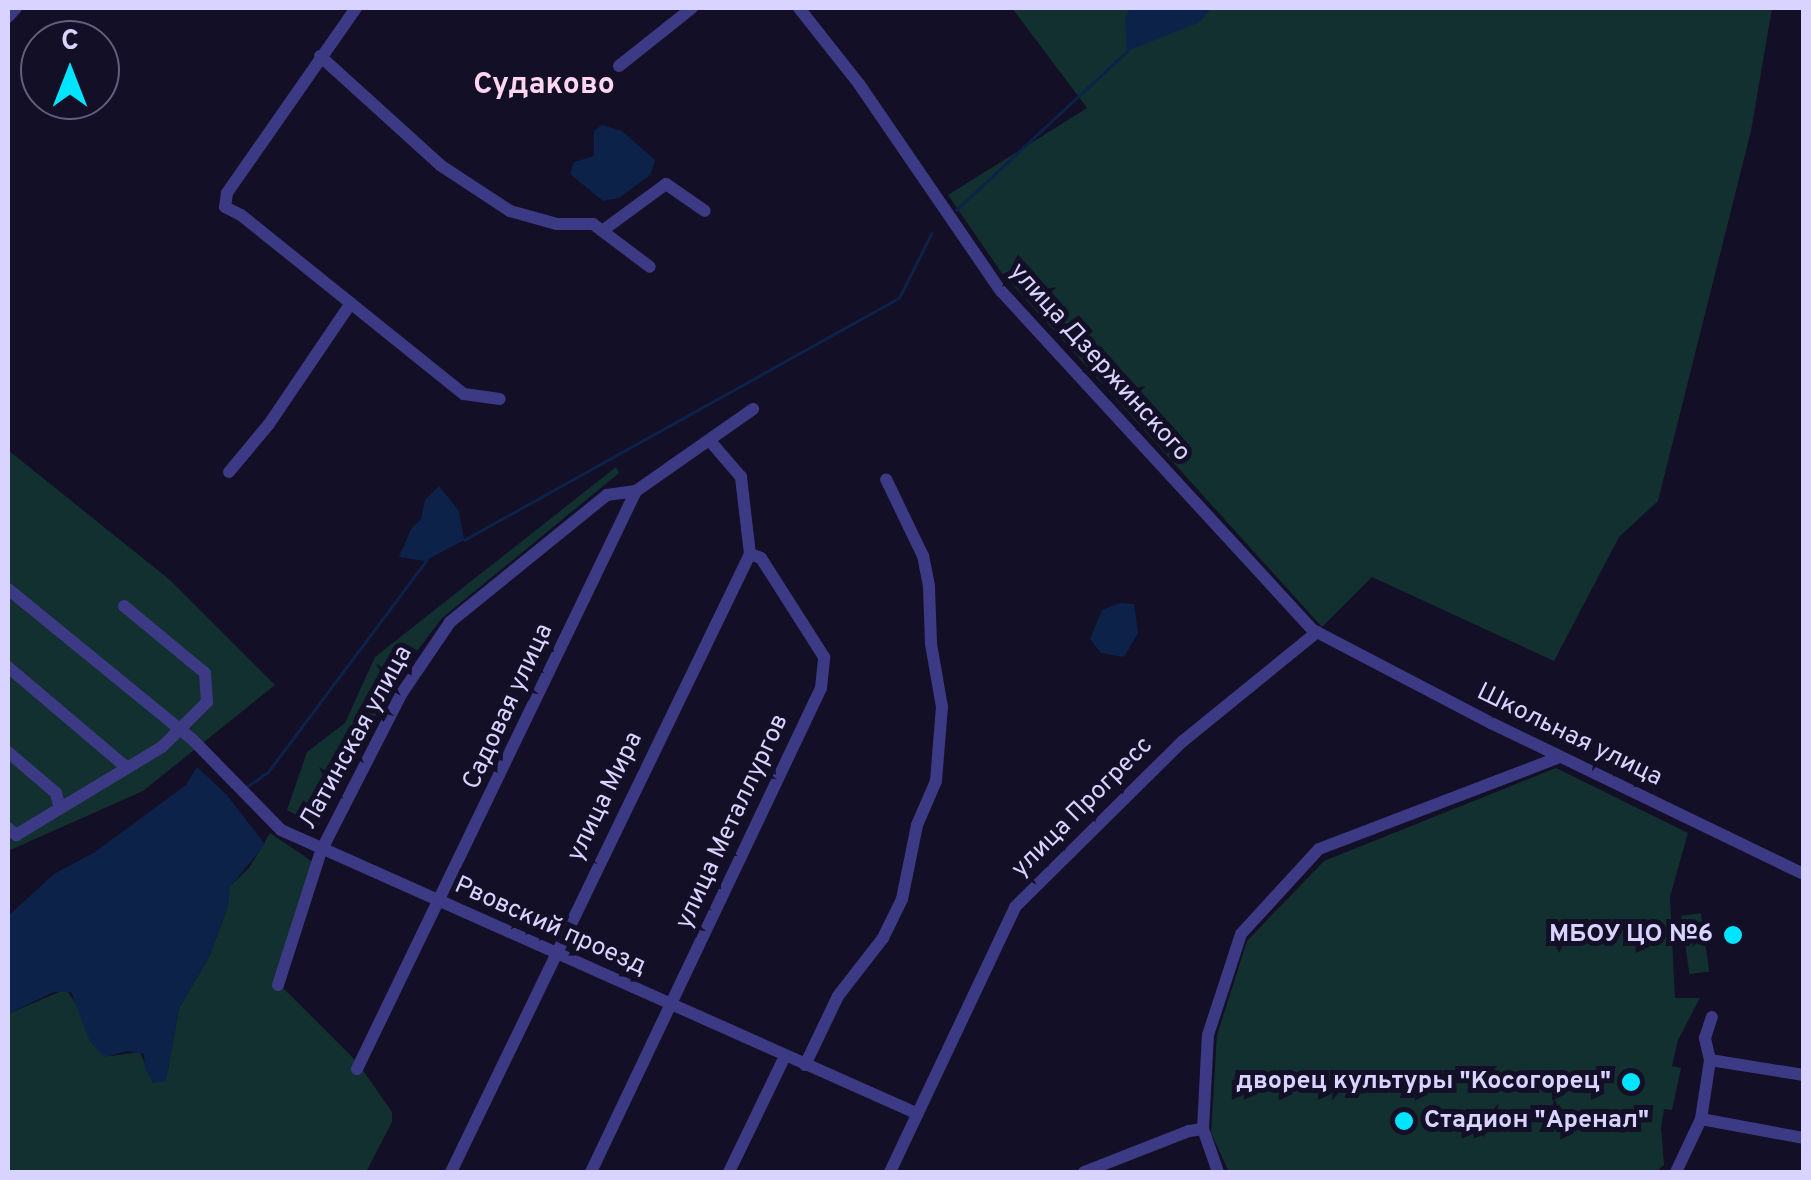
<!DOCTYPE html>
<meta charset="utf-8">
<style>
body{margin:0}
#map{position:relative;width:1811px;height:1180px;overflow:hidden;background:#130f26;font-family:Overpass,sans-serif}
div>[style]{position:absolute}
.green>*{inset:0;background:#12302f;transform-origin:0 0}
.water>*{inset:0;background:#0c2248}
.stream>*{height:2.5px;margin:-1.25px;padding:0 1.25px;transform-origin:1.25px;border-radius:1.25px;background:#0c2248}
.minor>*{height:12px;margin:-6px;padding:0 6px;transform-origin:6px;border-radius:6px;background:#3d3a85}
.dots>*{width:28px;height:28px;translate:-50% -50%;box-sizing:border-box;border:5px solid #130f26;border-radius:50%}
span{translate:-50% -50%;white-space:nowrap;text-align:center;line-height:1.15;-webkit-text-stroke:10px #130f26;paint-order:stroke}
.street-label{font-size:25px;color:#d9d4ff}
.poi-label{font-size:25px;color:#d9d4ff;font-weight:700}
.right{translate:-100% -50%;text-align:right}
.left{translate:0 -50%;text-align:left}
.quarter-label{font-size:30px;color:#ffd6f0;font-weight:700}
.frame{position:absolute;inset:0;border:10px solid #d9d4ff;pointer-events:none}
.north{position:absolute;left:20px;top:20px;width:100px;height:100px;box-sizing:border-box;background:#130f26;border:2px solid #625e7d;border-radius:50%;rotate:0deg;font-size:28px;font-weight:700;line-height:40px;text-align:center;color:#d9d4ff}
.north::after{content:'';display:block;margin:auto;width:35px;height:45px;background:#00e5ff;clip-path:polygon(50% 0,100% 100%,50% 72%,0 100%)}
</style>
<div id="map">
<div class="green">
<i style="clip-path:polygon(1012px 8px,1772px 8px,1751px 131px,1658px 501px,1619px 537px,1554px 661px,1372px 577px,1322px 627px,1001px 272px,948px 195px,1087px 108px)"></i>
<i style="clip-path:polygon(8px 450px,170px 580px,275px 685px,143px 791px,8px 851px)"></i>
<i style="clip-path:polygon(616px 467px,619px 473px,442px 618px,390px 687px,318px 827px,287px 810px,307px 752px,345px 723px,375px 657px)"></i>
<i style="clip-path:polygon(1556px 768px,1688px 833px,1670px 897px,1675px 998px,1700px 998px,1678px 1040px,1672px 1066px,1681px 1068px,1672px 1110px,1664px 1109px,1661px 1127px,1664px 1165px,1656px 1172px,1229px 1172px,1211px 1133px,1217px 1035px,1247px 941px,1324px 861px)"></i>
<i style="clip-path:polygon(270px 833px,313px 862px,277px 982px,357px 1062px,392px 1112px,392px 1122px,366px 1172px,8px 1172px,8px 1014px,66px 989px,111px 1056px,140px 1052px,153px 1083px,166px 1080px,179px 1008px,209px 957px,228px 906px,229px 887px,249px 868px)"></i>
<i style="left:1701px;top:913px;width:59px;height:20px;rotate:82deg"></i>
</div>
<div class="water">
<i style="clip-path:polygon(1131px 8px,1212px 8px,1198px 23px,1127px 51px,1125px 17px)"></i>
<i style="clip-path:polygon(602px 125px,622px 131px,655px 160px,650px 175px,619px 198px,603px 201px,570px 174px,574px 162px,594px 156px,594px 131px)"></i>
<i style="clip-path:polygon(439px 486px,459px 511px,464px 540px,425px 561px,399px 557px,411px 529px,421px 519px,425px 500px)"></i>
<i style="clip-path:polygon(1120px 603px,1134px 604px,1138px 633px,1124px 657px,1101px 653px,1090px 639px,1102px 610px)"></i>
<i style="clip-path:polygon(197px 767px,226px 794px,265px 844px,230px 887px,228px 906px,209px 957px,179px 1008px,166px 1081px,153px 1083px,145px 1069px,144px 1054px,127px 1051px,105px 1057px,90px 1042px,71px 992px,54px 992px,8px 1014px,8px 916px,54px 874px,95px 852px,186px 785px)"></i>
</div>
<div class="stream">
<i style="left:956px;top:210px;width:233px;rotate:-42.9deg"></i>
<i style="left:464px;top:540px;width:498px;rotate:-29.1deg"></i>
<i style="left:899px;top:298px;width:72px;rotate:-63.4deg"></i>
<i style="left:245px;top:788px;width:28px;rotate:-35deg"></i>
<i style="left:268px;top:772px;width:264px;rotate:-53.2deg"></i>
</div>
<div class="minor">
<i style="left:356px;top:8px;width:226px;rotate:124.9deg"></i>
<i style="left:227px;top:193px;width:14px;rotate:98deg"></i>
<i style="left:225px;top:207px;width:18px;rotate:27deg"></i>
<i style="left:241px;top:215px;width:286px;rotate:38.8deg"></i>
<i style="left:464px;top:394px;width:36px;rotate:8deg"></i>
<i style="left:799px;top:8px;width:97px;rotate:51.7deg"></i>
<i style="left:859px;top:84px;width:251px;rotate:55.6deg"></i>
<i style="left:1001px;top:291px;width:461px;rotate:47.4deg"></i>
<i style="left:1313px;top:630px;width:201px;rotate:27.6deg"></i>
<i style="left:1491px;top:723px;width:348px;rotate:25.8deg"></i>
<i style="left:8px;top:17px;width:12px;rotate:-48deg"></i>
<i style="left:320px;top:56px;width:162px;rotate:42.2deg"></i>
<i style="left:440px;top:165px;width:84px;rotate:33.3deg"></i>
<i style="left:510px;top:211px;width:49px;rotate:15.5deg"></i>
<i style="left:557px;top:224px;width:36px"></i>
<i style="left:593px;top:224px;width:71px;rotate:37deg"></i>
<i style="left:619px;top:66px;width:93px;rotate:-38.5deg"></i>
<i style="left:602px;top:231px;width:79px;rotate:-36.3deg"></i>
<i style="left:666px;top:184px;width:47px;rotate:34.7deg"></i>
<i style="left:229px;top:472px;width:62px;rotate:-50.2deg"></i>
<i style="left:269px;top:424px;width:146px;rotate:-55.9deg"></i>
<i style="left:8px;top:589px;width:237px;rotate:39.2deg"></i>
<i style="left:192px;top:739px;width:127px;rotate:45.6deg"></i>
<i style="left:281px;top:830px;width:697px;rotate:24.03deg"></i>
<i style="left:8px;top:667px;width:156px;rotate:40.3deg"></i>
<i style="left:8px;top:752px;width:63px;rotate:40.5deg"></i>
<i style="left:56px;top:793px;width:16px;rotate:76deg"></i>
<i style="left:8px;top:828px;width:11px;rotate:41deg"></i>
<i style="left:16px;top:835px;width:170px;rotate:-31.1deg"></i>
<i style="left:162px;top:747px;width:64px;rotate:-45deg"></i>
<i style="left:207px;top:702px;width:29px;rotate:-94deg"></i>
<i style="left:205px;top:673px;width:105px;rotate:-140.4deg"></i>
<i style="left:278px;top:985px;width:141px;rotate:-72.2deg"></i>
<i style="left:321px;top:851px;width:178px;rotate:-62.9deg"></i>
<i style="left:402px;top:693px;width:86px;rotate:-55.9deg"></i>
<i style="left:450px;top:622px;width:202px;rotate:-39deg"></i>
<i style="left:607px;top:495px;width:29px;rotate:-8deg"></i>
<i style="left:1710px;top:1060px;width:95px;rotate:9.1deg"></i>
<i style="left:805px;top:1065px;width:76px;rotate:-64.4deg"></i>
<i style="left:838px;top:996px;width:73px;rotate:-52.2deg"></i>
<i style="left:883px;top:938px;width:43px;rotate:-64deg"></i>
<i style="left:902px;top:899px;width:76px;rotate:-78.5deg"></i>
<i style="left:917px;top:825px;width:48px;rotate:-66.6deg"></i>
<i style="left:936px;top:781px;width:74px;rotate:-85.4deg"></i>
<i style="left:942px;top:707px;width:64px;rotate:-99.9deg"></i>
<i style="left:931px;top:644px;width:58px;rotate:-92deg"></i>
<i style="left:929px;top:586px;width:31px;rotate:-101deg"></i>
<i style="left:923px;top:556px;width:85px;rotate:-115.7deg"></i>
<i style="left:357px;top:1069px;width:642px;rotate:-64.23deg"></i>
<i style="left:636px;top:491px;width:143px;rotate:-35deg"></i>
<i style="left:1701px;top:1119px;width:105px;rotate:10.5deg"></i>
<i style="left:451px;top:1172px;width:687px;rotate:-64.18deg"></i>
<i style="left:750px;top:554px;width:78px;rotate:-96.7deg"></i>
<i style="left:741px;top:477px;width:48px;rotate:-130.7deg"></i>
<i style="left:591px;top:1172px;width:536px;rotate:-64.58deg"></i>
<i style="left:821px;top:688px;width:31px;rotate:-84deg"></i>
<i style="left:824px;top:657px;width:117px;rotate:-122.5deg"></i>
<i style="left:761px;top:558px;width:12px;rotate:-160deg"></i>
<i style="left:729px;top:1172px;width:129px;rotate:-64.2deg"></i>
<i style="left:890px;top:1172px;width:293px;rotate:-64.7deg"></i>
<i style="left:1015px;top:907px;width:236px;rotate:-44.7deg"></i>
<i style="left:1183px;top:741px;width:173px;rotate:-39.1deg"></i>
<i style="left:1084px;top:1172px;width:113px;rotate:-21.3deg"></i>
<i style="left:1189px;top:1131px;width:14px;rotate:-8deg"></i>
<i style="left:1218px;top:1172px;width:46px;rotate:-109.2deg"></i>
<i style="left:1203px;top:1129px;width:94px;rotate:-87deg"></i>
<i style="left:1208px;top:1035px;width:106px;rotate:-71.9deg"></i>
<i style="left:1241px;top:934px;width:115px;rotate:-47.5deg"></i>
<i style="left:1319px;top:849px;width:258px;rotate:-20.9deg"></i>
<i style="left:1676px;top:1172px;width:59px;rotate:-64.7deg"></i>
<i style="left:1701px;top:1119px;width:60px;rotate:-81.3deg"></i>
<i style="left:1710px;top:1060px;width:23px;rotate:-103deg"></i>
<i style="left:1705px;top:1038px;width:22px;rotate:-72deg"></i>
</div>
<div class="dots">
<i style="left:1733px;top:935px;background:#00e5ff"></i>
<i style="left:1631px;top:1082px;background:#00e5ff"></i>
<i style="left:1404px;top:1121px;background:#00e5ff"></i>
</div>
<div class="street-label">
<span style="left:1099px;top:363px;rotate:48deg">улица Дзержинского</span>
<span style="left:509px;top:707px;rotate:-65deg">Садовая улица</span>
<span style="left:1569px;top:736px;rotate:26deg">Школьная улица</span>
<span style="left:357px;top:738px;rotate:-61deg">Латинская улица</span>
<span style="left:606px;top:797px;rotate:-64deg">улица Мира</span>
<span style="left:1083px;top:808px;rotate:-45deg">улица Прогресс</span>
<span style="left:733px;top:822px;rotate:-65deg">улица Металлургов</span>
<span style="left:550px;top:927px;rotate:24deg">Рвовский проезд</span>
</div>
<div class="poi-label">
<span class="right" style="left:1713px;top:935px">МБОУ ЦО №6</span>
<span class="right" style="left:1611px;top:1082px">дворец культуры "Косогорец"</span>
<span class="left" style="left:1424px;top:1121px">Стадион "Аренал"</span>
</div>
<div class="quarter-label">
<span style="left:544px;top:86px">Судаково</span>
</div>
<div class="frame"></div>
<div class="north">С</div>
</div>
